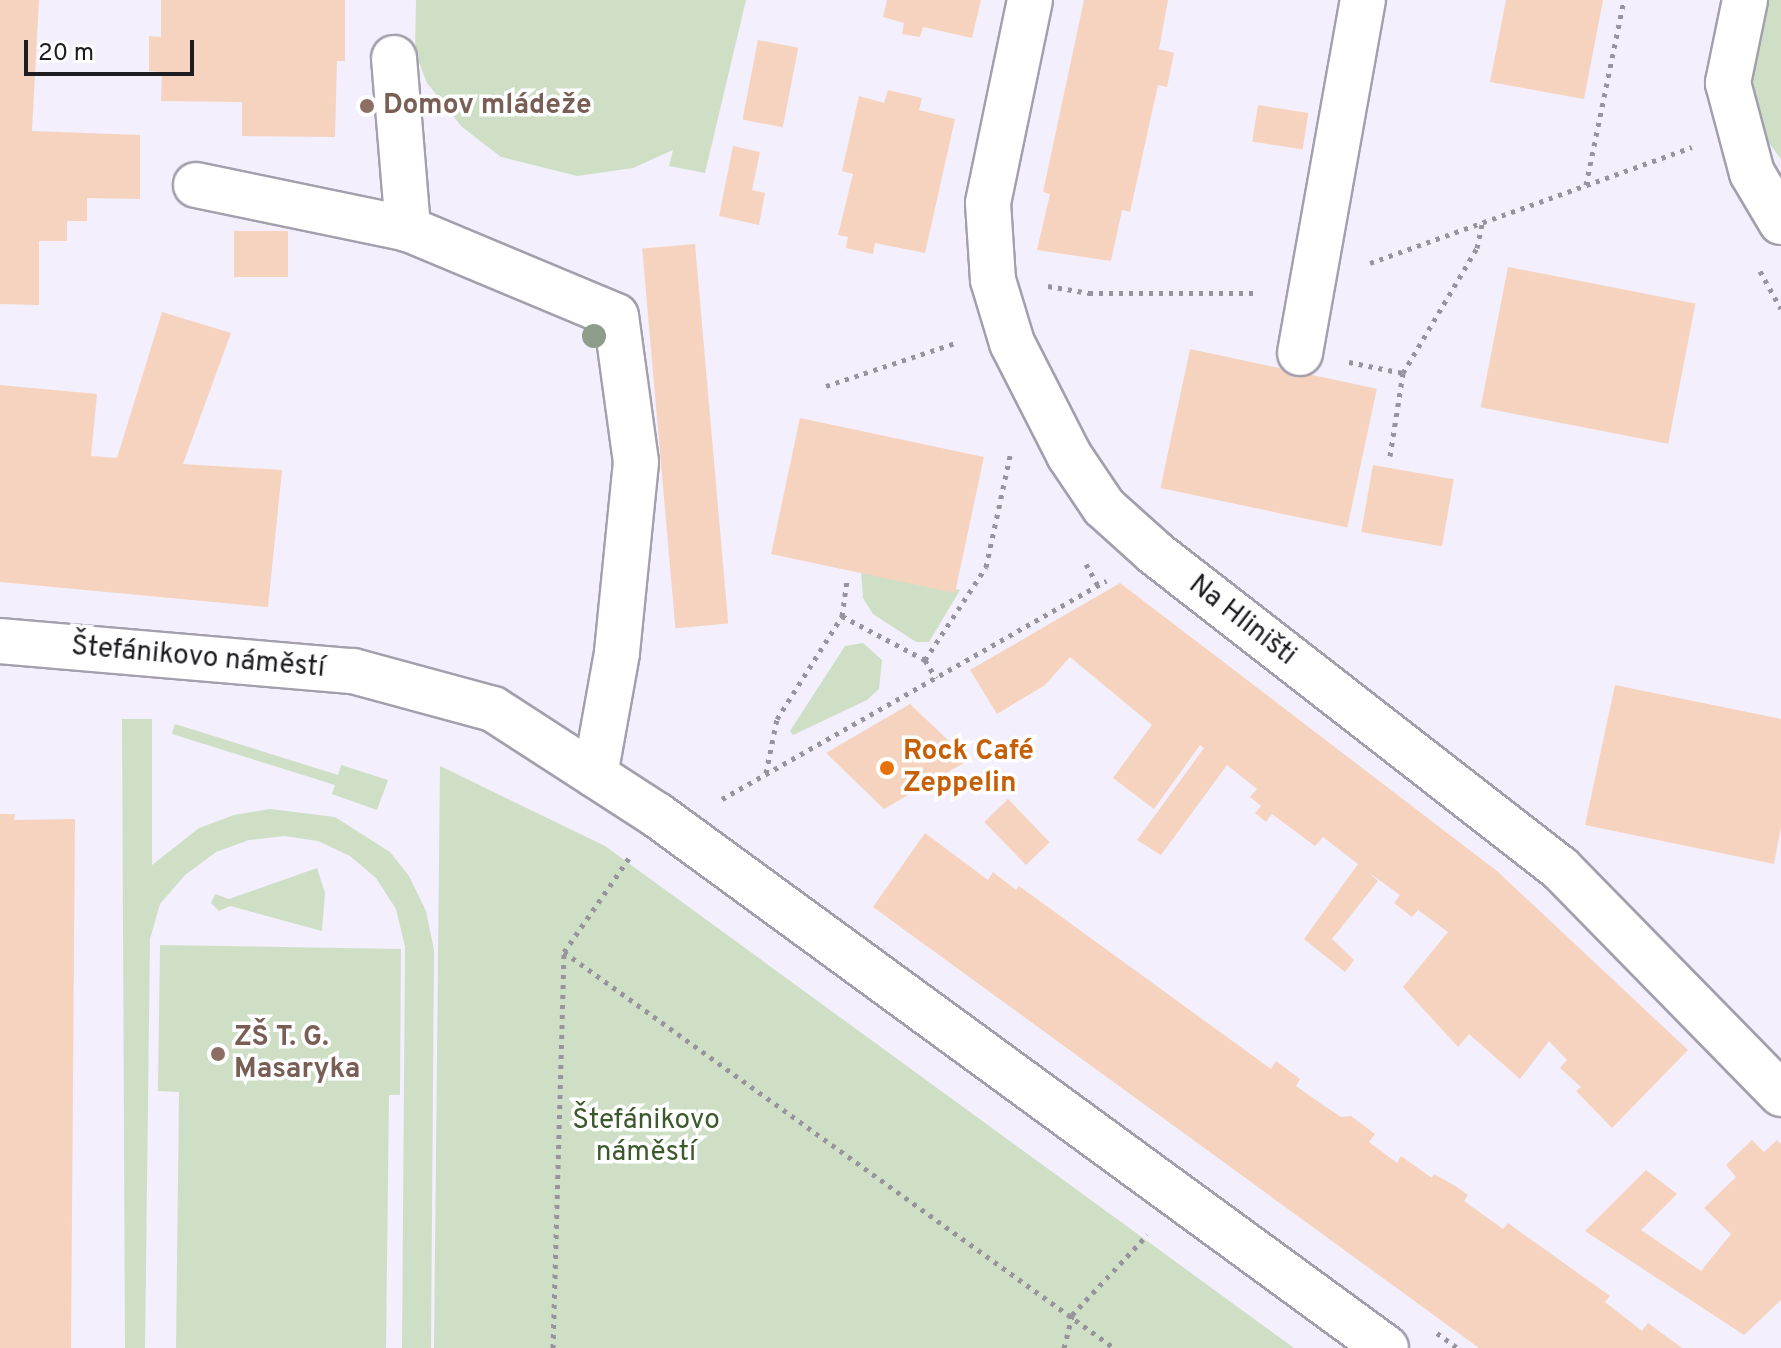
<!DOCTYPE html>
<meta charset="utf-8">
<style>
body{margin:0}
#map{position:relative;width:1781px;height:1348px;overflow:hidden;background:#f3effd;font-family:Overpass,sans-serif}
div>[style]{position:absolute}
.green>*{inset:0;background:#cedfc6}
.building>*{inset:0;background:#f6d3be;transform-origin:0 0}
.path>*{height:5px;margin-top:-2.5px;transform-origin:0;background:repeating-linear-gradient(90deg,#97949e 0 4px,transparent 0 10px)}
.roads{filter:drop-shadow(2px 0 #a39fac) drop-shadow(-2px 0 #a39fac) drop-shadow(0 2px #a39fac) drop-shadow(0 -2px #a39fac)}
.minor>*{height:44px;margin:-22px;padding:0 22px;transform-origin:22px;border-radius:22px;background:#fff}
.trees>*{width:24px;height:24px;margin:-12px;border-radius:50%;background:#8e9c8a}
.dots>*{width:22px;height:22px;translate:-50% -50%;box-sizing:border-box;border:4px solid #fff;border-radius:50%}
span{translate:-50% -50%;white-space:nowrap;text-align:center;line-height:1.15;-webkit-text-stroke:7px #fff;paint-order:stroke}
.education-label{font-size:28px;color:#785e54;font-weight:700}
.left{translate:0 -50%;text-align:left}
.street-label{font-size:28px;color:#1d1c21}
.food-label{font-size:28px;color:#c56008;font-weight:700}
.park-label{font-size:28px;color:#3c592c}
.scale{position:absolute;left:24px;top:40px;width:170px;height:36px;box-sizing:border-box;border:4px solid #1d1c21;border-top:0;padding-left:10px;font-size:24px;line-height:28px;white-space:nowrap;color:#1d1c21;-webkit-text-stroke:6px #fff;paint-order:stroke}
</style>
<div id="map">
<div class="green">
<i style="clip-path:polygon(416px 0,746px 0,705px 173px,669px 166px,673px 150px,633px 168px,577px 176px,501px 157px,462px 127px,427px 83px,415px 52px)"></i>
<i style="clip-path:polygon(1766px 0,1781px 0,1781px 159px,1761px 132px,1751px 99px,1753px 63px)"></i>
<i style="clip-path:polygon(861px 570px,960px 590px,929px 642px,916px 642px,873px 614px,863px 598px)"></i>
<i style="clip-path:polygon(863px 643px,882px 660px,879px 689px,867px 700px,793px 735px,790px 731px,845px 646px)"></i>
<i style="clip-path:polygon(122px 719px,152px 719px,152px 865px,199px 828px,234px 815px,270px 809px,335px 817px,390px 852px,409px 876px,426px 911px,434px 950px,431px 1348px,402px 1348px,405px 947px,396px 909px,376px 878px,350px 856px,318px 841px,284px 836px,249px 840px,216px 852px,185px 875px,160px 904px,150px 939px,145px 1348px,125px 1348px)"></i>
<i style="clip-path:polygon(175px 724px,338px 775px,341px 765px,388px 780px,377px 810px,332px 794px,335px 785px,172px 734px)"></i>
<i style="clip-path:polygon(440px 766px,605px 846px,1294px 1348px,434px 1348px)"></i>
<i style="clip-path:polygon(317px 868px,325px 893px,322px 931px,230px 906px,219px 911px,211px 903px,215px 894px,229px 899px)"></i>
<i style="clip-path:polygon(160px 945px,401px 949px,400px 1095px,389px 1095px,386px 1348px,176px 1348px,179px 1092px,158px 1091px)"></i>
</div>
<div class="building">
<i style="clip-path:polygon(0 0,39px 0,32px 131px,140px 135px,140px 199px,87px 198px,87px 221px,67px 221px,67px 241px,39px 241px,39px 305px,0 304px)"></i>
<i style="clip-path:polygon(161px 0,345px 0,345px 61px,337px 61px,335px 137px,242px 136px,242px 102px,161px 101px,162px 72px,149px 71px,149px 36px,161px 37px)"></i>
<i style="clip-path:polygon(887px 0,981px 0,972px 38px,923px 27px,920px 37px,902px 34px,904px 23px,883px 17px)"></i>
<i style="clip-path:polygon(1084px 0,1168px 0,1159px 49px,1174px 53px,1167px 87px,1158px 85px,1130px 212px,1122px 210px,1111px 261px,1037px 250px,1050px 194px,1043px 192px)"></i>
<i style="clip-path:polygon(1506px 0,1603px 0,1584px 99px,1490px 82px)"></i>
<i style="left:758px;top:40px;width:41px;height:81px;rotate:11deg"></i>
<i style="clip-path:polygon(888px 90px,922px 98px,919px 110px,955px 119px,925px 253px,875px 243px,873px 254px,846px 248px,848px 237px,838px 235px,853px 174px,842px 171px,859px 96px,884px 103px)"></i>
<i style="left:1258px;top:105px;width:51px;height:37px;rotate:9deg"></i>
<i style="clip-path:polygon(733px 146px,760px 152px,752px 190px,765px 193px,759px 225px,719px 216px)"></i>
<i style="left:234px;top:231px;width:54px;height:46px"></i>
<i style="left:695px;top:244px;width:381px;height:53px;rotate:85deg"></i>
<i style="left:1508px;top:267px;width:191px;height:143px;rotate:11deg"></i>
<i style="clip-path:polygon(162px 312px,231px 333px,183px 464px,282px 470px,268px 607px,0 582px,0 385px,97px 394px,91px 456px,117px 458px)"></i>
<i style="left:1190px;top:349px;width:191px;height:142px;rotate:12deg"></i>
<i style="left:800px;top:418px;width:188px;height:139px;rotate:12deg"></i>
<i style="left:1373px;top:465px;width:82px;height:68px;rotate:10deg"></i>
<i style="clip-path:polygon(1120px 583px,1497px 871px,1688px 1050px,1612px 1128px,1576px 1091px,1581px 1087px,1560px 1068px,1567px 1060px,1549px 1041px,1520px 1079px,1469px 1034px,1458px 1047px,1403px 987px,1448px 932px,1418px 910px,1412px 917px,1394px 903px,1400px 895px,1368px 872px,1378px 881px,1332px 939px,1354px 960px,1345px 972px,1304px 939px,1358px 864px,1323px 837px,1315px 846px,1272px 814px,1266px 822px,1255px 813px,1261px 806px,1250px 797px,1257px 789px,1227px 765px,1161px 855px,1137px 840px,1204px 748px,1200px 745px,1154px 809px,1113px 778px,1152px 725px,1070px 657px,1045px 685px,997px 714px,970px 670px)"></i>
<i style="clip-path:polygon(1615px 685px,1781px 719px,1781px 827px,1774px 864px,1585px 825px)"></i>
<i style="clip-path:polygon(910px 704px,969px 760px,884px 809px,826px 753px)"></i>
<i style="left:1008px;top:799px;width:60px;height:33px;rotate:46deg"></i>
<i style="clip-path:polygon(0 814px,15px 814px,14px 820px,75px 819px,71px 1348px,0 1348px)"></i>
<i style="clip-path:polygon(925px 833px,988px 880px,993px 872px,1016px 890px,1019px 886px,1271px 1069px,1276px 1061px,1300px 1079px,1296px 1086px,1323px 1105px,1341px 1117px,1351px 1116px,1375px 1134px,1369px 1142px,1397px 1163px,1401px 1156px,1432px 1178px,1434px 1174px,1457px 1187px,1468px 1195px,1464px 1201px,1503px 1229px,1508px 1223px,1610px 1296px,1605px 1302px,1642px 1331px,1648px 1323px,1682px 1348px,1479px 1348px,873px 907px)"></i>
<i style="clip-path:polygon(1752px 1140px,1764px 1152px,1777px 1140px,1781px 1144px,1781px 1300px,1744px 1335px,1585px 1231px,1646px 1170px,1677px 1194px,1641px 1230px,1701px 1271px,1731px 1234px,1704px 1208px,1736px 1177px,1726px 1165px)"></i>
</div>
<div class="path">
<i style="left:1586px;top:185px;width:189px;rotate:-78.4deg"></i>
<i style="left:1370px;top:263px;width:342px;rotate:-19.8deg"></i>
<i style="left:1760px;top:271px;width:43px;rotate:61.1deg"></i>
<i style="left:1048px;top:286px;width:42px;rotate:9.7deg"></i>
<i style="left:1089px;top:293px;width:168px"></i>
<i style="left:1349px;top:362px;width:55px;rotate:11.5deg"></i>
<i style="left:826px;top:386px;width:139px;rotate:-18.4deg"></i>
<i style="left:1390px;top:456px;width:84px;rotate:-81.1deg"></i>
<i style="left:1403px;top:373px;width:145px;rotate:-59.4deg"></i>
<i style="left:1477px;top:248px;width:25px;rotate:-78deg"></i>
<i style="left:1086px;top:564px;width:25px;rotate:61deg"></i>
<i style="left:842px;top:616px;width:94px;rotate:27.9deg"></i>
<i style="left:925px;top:660px;width:21px;rotate:59deg"></i>
<i style="left:925px;top:660px;width:111px;rotate:-56.7deg"></i>
<i style="left:986px;top:567px;width:114px;rotate:-77.8deg"></i>
<i style="left:766px;top:773px;width:55px;rotate:-78.5deg"></i>
<i style="left:777px;top:719px;width:122px;rotate:-57.7deg"></i>
<i style="left:842px;top:616px;width:35px;rotate:-82deg"></i>
<i style="left:722px;top:799px;width:442px;rotate:-29.6deg"></i>
<i style="left:564px;top:952px;width:678px;rotate:35.75deg"></i>
<i style="left:1437px;top:1333px;width:26px;rotate:36deg"></i>
<i style="left:553px;top:1348px;width:396px;rotate:-88.4deg"></i>
<i style="left:564px;top:952px;width:114px;rotate:-55.3deg"></i>
<i style="left:1064px;top:1348px;width:34px;rotate:-76deg"></i>
<i style="left:1072px;top:1315px;width:110px;rotate:-46.8deg"></i>
</div>
<div class="roads">
<div class="minor">
<i style="left:1030px;top:0;width:207px;rotate:101.7deg"></i>
<i style="left:988px;top:203px;width:77px;rotate:86.3deg"></i>
<i style="left:993px;top:280px;width:66px;rotate:73.2deg"></i>
<i style="left:1012px;top:343px;width:126px;rotate:63deg"></i>
<i style="left:1069px;top:455px;width:63px;rotate:56.1deg"></i>
<i style="left:1104px;top:507px;width:69px;rotate:42deg"></i>
<i style="left:1155px;top:553px;width:514px;rotate:37.89deg"></i>
<i style="left:1561px;top:869px;width:315px;rotate:45.6deg"></i>
<i style="left:1745px;top:0;width:85px;rotate:101.6deg"></i>
<i style="left:1728px;top:83px;width:93px;rotate:75.1deg"></i>
<i style="left:1752px;top:173px;width:57px;rotate:59.4deg"></i>
<i style="left:394px;top:58px;width:172px;rotate:85.3deg"></i>
<i style="left:196px;top:185px;width:217px;rotate:11.7deg"></i>
<i style="left:408px;top:229px;width:225px;rotate:22.7deg"></i>
<i style="left:616px;top:316px;width:147px;rotate:82.2deg"></i>
<i style="left:636px;top:462px;width:192px;rotate:95.7deg"></i>
<i style="left:617px;top:653px;width:124px;rotate:100.2deg"></i>
<i style="left:1300px;top:353px;width:359px;rotate:-79.9deg"></i>
<i style="left:0;top:641px;width:354px;rotate:4.9deg"></i>
<i style="left:353px;top:671px;width:145px;rotate:15.2deg"></i>
<i style="left:493px;top:709px;width:195px;rotate:32.9deg"></i>
<i style="left:657px;top:815px;width:903px;rotate:36.17deg"></i>
</div>
</div>
<div class="trees">
<i style="left:594px;top:336px"></i>
</div>
<div class="dots">
<i style="left:367px;top:106px;background:#8d6e63"></i>
<i style="left:887px;top:768px;background:#e8710a"></i>
<i style="left:218px;top:1054px;background:#8d6e63"></i>
</div>
<div class="education-label">
<span class="left" style="left:383px;top:106px">Domov mládeže</span>
<span class="left" style="left:234px;top:1054px">ZŠ T. G.<br>Masaryka</span>
</div>
<div class="street-label">
<span style="left:1242px;top:621px;rotate:38deg">Na Hliništi</span>
<span style="left:198px;top:658px;rotate:5deg">Štefánikovo náměstí</span>
</div>
<div class="food-label">
<span class="left" style="left:903px;top:768px">Rock Café<br>Zeppelin</span>
</div>
<div class="park-label">
<span style="left:646px;top:1137px">Štefánikovo<br>náměstí</span>
</div>
<div class="scale">20 m</div>
</div>
